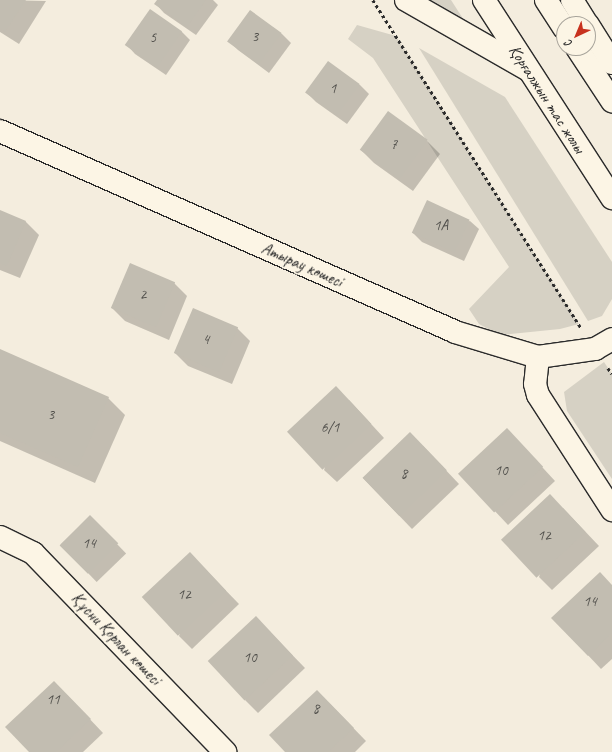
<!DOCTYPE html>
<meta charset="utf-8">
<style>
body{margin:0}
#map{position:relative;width:612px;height:752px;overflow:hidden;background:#f4edde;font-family:Caveat,sans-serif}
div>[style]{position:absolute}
.green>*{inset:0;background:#d6d1c4}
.shadow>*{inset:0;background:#0003;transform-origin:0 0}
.building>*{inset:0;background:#c2bdb1;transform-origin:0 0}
.path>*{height:2.5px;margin-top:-1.25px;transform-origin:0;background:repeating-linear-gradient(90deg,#2b2b2b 0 3px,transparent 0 6px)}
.roads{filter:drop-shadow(1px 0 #2b2b2b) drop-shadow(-1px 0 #2b2b2b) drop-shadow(0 1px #2b2b2b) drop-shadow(0 -1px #2b2b2b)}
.minor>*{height:22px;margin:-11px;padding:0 11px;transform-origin:11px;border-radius:11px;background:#fcf5e5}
.major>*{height:22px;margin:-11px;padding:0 11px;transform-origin:11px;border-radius:11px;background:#fcf5e5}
span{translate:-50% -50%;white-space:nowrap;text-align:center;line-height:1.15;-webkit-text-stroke:3.5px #fcf5e5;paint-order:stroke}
.number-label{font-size:15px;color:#51504c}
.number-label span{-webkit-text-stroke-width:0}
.street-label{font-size:17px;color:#2b2b2b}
.north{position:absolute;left:556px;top:16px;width:40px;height:40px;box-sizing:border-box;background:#fcf5e5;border:1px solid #a8a49b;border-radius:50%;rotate:224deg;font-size:11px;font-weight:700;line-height:16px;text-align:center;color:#2b2b2b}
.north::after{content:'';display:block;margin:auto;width:14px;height:18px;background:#c8321e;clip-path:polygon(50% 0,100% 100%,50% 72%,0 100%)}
</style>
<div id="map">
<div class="green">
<i style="clip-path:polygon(423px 0,451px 0,469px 28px)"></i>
<i style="clip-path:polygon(357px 25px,396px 36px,579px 324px,560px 329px,500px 335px,479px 324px,469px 309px,509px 267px,373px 58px,348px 39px)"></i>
<i style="clip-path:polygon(419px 48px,505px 97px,612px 262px,612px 299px,602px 316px,588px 321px)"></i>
<i style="clip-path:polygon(604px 362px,612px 374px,612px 479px,567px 411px,564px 392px)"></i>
</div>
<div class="shadow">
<i style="clip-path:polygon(0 0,46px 1px,19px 44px,0 32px)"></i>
<i style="clip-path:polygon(158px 0,213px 0,218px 5px,196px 35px,164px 13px,156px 4px)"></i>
<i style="clip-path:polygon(250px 11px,282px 34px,291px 43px,269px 73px,238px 50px,229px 41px)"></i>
<i style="clip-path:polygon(181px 31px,190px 40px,166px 75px,135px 54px,127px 45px)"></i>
<i style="clip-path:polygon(328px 63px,360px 85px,369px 94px,347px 124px,316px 102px,307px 93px)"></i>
<i style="clip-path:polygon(388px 113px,427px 141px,440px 154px,413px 191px,374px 163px,361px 150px)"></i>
<i style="clip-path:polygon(0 211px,26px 222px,39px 235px,20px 278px,0 270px)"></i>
<i style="clip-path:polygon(470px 221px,479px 229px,464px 261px,422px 242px,413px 233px)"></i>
<i style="clip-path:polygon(174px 283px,187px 296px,169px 340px,125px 321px,112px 308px)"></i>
<i style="clip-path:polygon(237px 328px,250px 341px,232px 384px,188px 366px,175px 353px)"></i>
<i style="clip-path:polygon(0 350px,108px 398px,125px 415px,95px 483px,0 441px)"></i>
<i style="clip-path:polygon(349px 400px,384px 438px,337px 482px,324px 470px)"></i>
<i style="clip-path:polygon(520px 443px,555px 481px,508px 525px,460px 474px)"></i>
<i style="clip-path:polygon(423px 446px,459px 484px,412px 529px,363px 478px)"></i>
<i style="clip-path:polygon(563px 508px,599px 546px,552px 590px,539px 577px)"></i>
<i style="left:90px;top:516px;width:52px;height:41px;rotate:46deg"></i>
<i style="clip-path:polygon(203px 567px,239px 604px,192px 649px,179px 636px)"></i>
<i style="clip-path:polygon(612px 586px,612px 659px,601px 669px,553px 618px)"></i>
<i style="clip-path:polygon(269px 631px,305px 668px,258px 713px,245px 700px)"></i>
<i style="clip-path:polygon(67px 695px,103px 733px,83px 752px,31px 752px)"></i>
<i style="clip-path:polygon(330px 704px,366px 741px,355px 752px,286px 752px)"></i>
</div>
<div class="building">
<i style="clip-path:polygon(0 0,26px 0,5px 32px,0 29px)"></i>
<i style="clip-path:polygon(157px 0,206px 0,187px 27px,154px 4px)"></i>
<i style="left:150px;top:9px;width:39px;height:44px;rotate:35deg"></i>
<i style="left:250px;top:10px;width:39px;height:39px;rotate:36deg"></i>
<i style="left:328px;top:61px;width:39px;height:39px;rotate:36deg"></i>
<i style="left:388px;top:111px;width:49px;height:48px;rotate:36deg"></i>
<i style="left:427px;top:200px;width:47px;height:36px;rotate:25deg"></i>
<i style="clip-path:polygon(0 210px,26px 221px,7px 266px,0 263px)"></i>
<i style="left:130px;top:263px;width:49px;height:49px;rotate:23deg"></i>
<i style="left:193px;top:308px;width:49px;height:49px;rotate:23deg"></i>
<i style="clip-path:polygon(0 349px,109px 397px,78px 467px,0 433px)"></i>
<i style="left:336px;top:386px;width:52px;height:67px;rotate:47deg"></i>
<i style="left:507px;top:428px;width:53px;height:67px;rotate:47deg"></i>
<i style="left:410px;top:432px;width:53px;height:66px;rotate:46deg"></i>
<i style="left:550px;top:494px;width:52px;height:67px;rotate:47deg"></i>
<i style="left:90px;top:515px;width:40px;height:43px;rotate:45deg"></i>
<i style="left:190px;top:552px;width:53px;height:66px;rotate:47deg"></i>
<i style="clip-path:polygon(600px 572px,612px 585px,612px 633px,588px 656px,551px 618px)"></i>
<i style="left:256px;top:616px;width:54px;height:66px;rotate:47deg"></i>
<i style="clip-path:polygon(54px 681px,91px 719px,56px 752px,29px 752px,5px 727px)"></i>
<i style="clip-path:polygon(317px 690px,354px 728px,328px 752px,285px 752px,269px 735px)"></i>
</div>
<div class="path">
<i style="left:373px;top:0;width:388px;rotate:57.6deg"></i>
<i style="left:608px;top:368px;width:7px;rotate:56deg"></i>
</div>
<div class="roads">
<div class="minor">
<i style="left:406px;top:0;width:141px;rotate:29.8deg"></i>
<i style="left:572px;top:0;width:28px;rotate:58deg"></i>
<i style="left:588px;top:25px;width:45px;rotate:57.7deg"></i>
<i style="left:0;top:131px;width:497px;rotate:23.8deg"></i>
<i style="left:455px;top:332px;width:87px;rotate:16.8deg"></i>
<i style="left:538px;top:357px;width:58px;rotate:-8deg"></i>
<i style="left:595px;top:349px;width:20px;rotate:-30deg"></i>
<i style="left:538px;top:357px;width:27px;rotate:96deg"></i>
<i style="left:535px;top:384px;width:11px;rotate:75deg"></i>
<i style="left:538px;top:395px;width:137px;rotate:57.2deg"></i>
<i style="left:0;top:537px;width:37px;rotate:26deg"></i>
<i style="left:33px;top:553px;width:277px;rotate:46deg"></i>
</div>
<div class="major">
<i style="left:484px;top:0;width:236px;rotate:57.1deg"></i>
<i style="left:546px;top:0;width:33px;rotate:57deg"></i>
<i style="left:577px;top:48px;width:64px;rotate:56.6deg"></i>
</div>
</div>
<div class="number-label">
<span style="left:255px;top:37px">3</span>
<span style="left:153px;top:38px">5</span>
<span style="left:333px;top:89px">1</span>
<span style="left:394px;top:145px">7</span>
<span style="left:441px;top:226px">1А</span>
<span style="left:143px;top:295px">2</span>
<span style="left:206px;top:340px">4</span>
<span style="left:51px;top:415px">3</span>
<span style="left:330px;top:428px">6/1</span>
<span style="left:501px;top:471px">10</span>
<span style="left:404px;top:474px">8</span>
<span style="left:544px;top:536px">12</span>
<span style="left:89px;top:544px">14</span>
<span style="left:184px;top:595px">12</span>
<span style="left:590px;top:602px">14</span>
<span style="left:250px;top:658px">10</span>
<span style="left:53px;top:700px">11</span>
<span style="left:316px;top:709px">8</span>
</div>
<div class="street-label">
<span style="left:547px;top:99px;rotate:57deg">Қорғалжын тас жолы</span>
<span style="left:302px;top:265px;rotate:24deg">Атырау көшесі</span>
<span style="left:116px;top:639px;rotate:46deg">Құсни Қорлан көшесі</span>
</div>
<div class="north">С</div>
</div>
